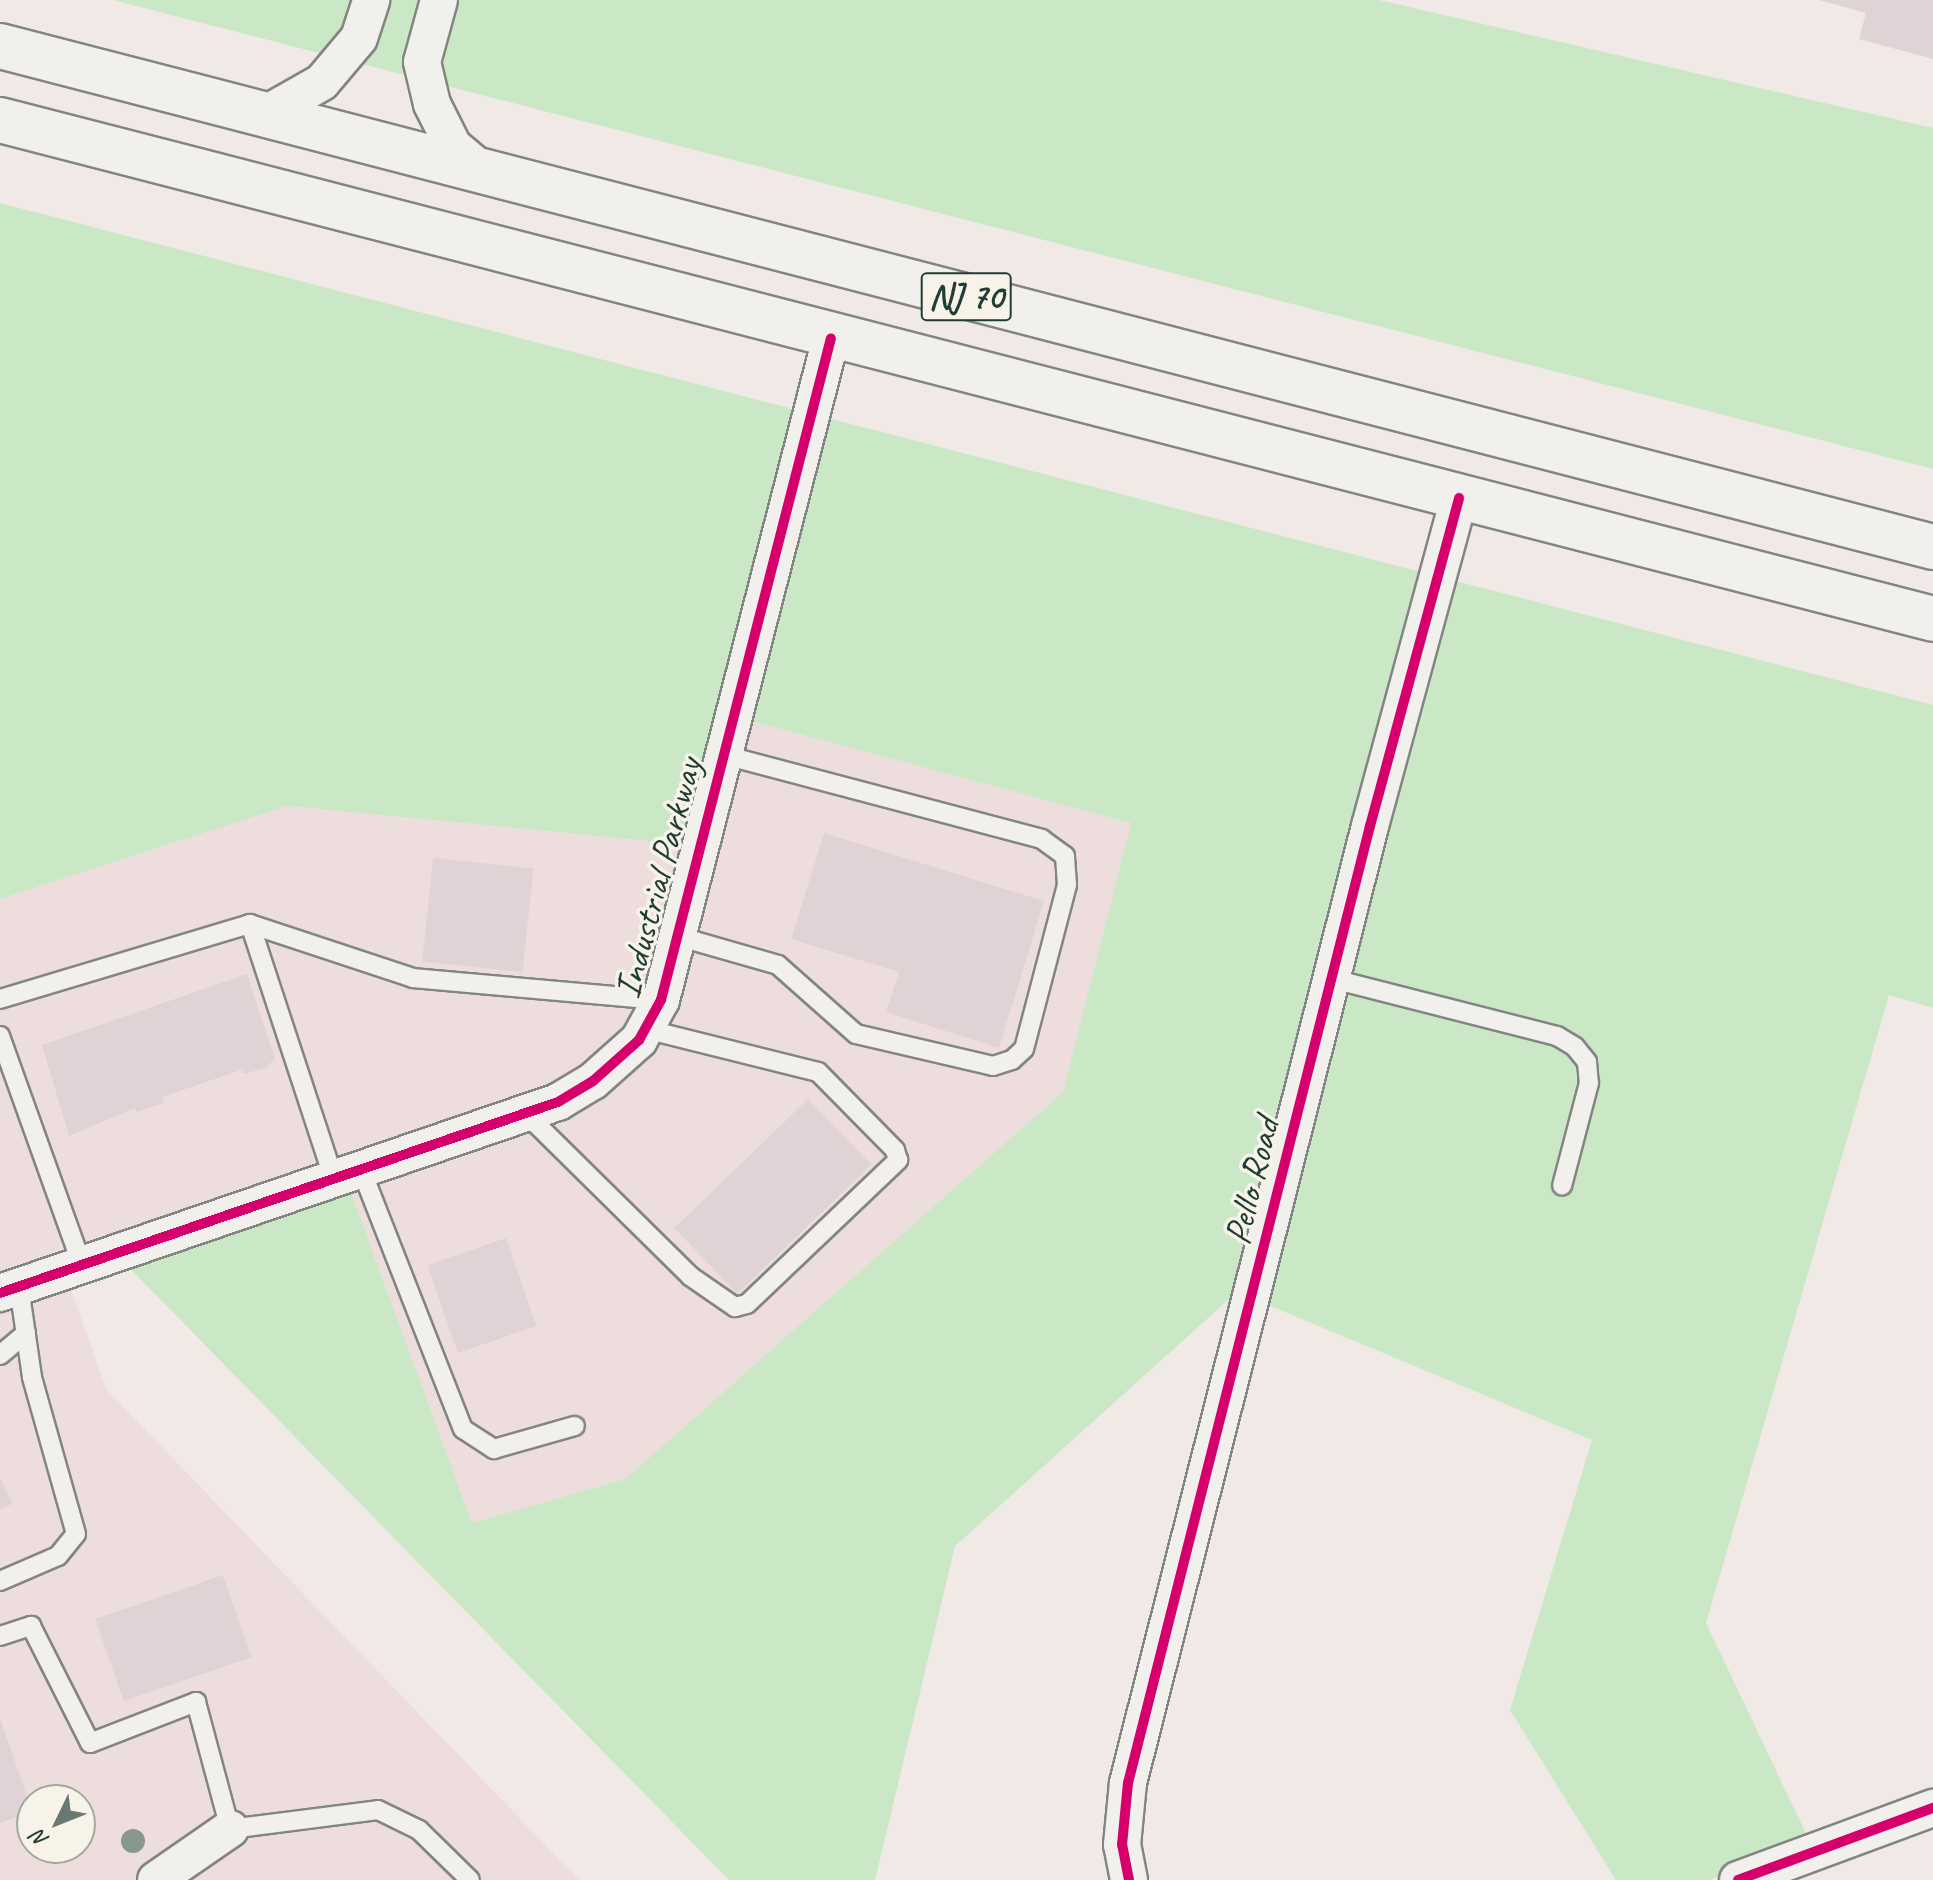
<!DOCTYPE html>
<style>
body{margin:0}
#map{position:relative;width:1933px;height:1880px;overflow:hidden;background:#f1e9e6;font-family:Caveat,sans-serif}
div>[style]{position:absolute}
.built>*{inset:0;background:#edd}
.green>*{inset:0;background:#cae7c6}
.building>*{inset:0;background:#e0d3d6;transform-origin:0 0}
.roads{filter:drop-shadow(2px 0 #838582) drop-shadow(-2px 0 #838582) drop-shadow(0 2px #838582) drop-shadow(0 -2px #838582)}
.lane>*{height:18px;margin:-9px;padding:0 9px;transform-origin:9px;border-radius:9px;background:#f2f0ec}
.street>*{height:36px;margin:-18px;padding:0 18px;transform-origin:18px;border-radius:18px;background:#f2f0ec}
.highway>*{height:44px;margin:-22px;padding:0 22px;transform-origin:22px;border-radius:22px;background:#f2f0ec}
.cycleway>*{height:10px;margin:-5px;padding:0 5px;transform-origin:5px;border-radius:5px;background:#d6006c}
.trees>*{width:24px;height:24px;margin:-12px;border-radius:50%;background:#89988e}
span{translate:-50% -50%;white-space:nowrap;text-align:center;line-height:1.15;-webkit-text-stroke:7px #f7f3e8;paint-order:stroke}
.shield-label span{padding:2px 6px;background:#f7f3e8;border:2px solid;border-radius:6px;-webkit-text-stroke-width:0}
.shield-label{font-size:36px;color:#1f3d34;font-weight:700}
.street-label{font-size:38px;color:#1f3d34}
.north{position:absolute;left:16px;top:1784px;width:80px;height:80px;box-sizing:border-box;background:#f7f3e8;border:2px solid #a1aaa0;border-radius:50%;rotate:227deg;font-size:22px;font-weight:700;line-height:32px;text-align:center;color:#1f3d34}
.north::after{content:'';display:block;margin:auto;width:28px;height:36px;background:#687972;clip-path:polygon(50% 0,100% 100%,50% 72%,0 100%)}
</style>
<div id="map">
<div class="built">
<i style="clip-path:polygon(evenodd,736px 717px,1131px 823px,1063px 1092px,625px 1479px,472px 1523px,341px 1165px,61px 1261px,106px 1389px,579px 1880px,0 1880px,0 899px,287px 806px,701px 846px,736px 717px,32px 1800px,80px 1800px,80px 1848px,32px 1848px,32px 1800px)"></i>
</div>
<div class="green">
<i style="clip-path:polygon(113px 0,1379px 0,1933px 128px,1933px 469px)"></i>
<i style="clip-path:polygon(0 203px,1933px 705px,1933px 1008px,1889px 995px,1706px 1623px,1810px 1842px,1709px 1880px,1616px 1880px,1510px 1710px,1592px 1440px,1237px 1292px,955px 1546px,875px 1880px,729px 1880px,107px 1245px,341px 1165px,472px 1523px,625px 1479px,1063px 1092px,1131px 823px,736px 717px,701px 846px,287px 806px,0 899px)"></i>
</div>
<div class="building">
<i style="clip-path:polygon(1819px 0,1933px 0,1933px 59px,1859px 39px,1866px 13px)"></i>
<i style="clip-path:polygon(824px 833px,1044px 901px,999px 1048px,886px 1012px,899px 972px,791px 939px)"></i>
<i style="left:433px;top:858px;width:101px;height:104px;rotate:6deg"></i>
<i style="clip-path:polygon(247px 974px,275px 1059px,265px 1068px,244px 1074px,241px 1070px,162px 1097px,165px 1103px,136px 1112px,135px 1108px,69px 1136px,42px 1045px)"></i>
<i style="left:808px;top:1099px;width:91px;height:186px;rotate:46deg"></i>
<i style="left:506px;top:1238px;width:93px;height:83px;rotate:71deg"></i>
<i style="clip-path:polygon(0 1477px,12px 1504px,0 1509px)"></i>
<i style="left:223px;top:1575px;width:87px;height:135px;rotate:71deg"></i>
<i style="clip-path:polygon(0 1718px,32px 1811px,0 1823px)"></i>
</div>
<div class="roads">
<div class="lane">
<i style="left:250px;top:924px;width:268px;rotate:71.8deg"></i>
<i style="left:677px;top:936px;width:105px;rotate:16deg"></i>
<i style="left:778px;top:965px;width:104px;rotate:41.5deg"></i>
<i style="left:856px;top:1034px;width:141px;rotate:13.1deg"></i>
<i style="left:993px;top:1066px;width:20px;rotate:-18deg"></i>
<i style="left:1012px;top:1060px;width:16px;rotate:-43deg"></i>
<i style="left:1024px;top:1049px;width:170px;rotate:-75.3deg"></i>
<i style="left:1067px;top:885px;width:29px;rotate:-94deg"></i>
<i style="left:1065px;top:856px;width:29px;rotate:-144deg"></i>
<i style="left:1042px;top:839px;width:330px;rotate:-165.2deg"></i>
<i style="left:1333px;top:979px;width:231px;rotate:14.3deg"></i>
<i style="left:1557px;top:1036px;width:21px;rotate:31deg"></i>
<i style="left:1575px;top:1047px;width:19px;rotate:51deg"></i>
<i style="left:1587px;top:1062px;width:21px;rotate:85deg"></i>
<i style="left:1589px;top:1083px;width:106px;rotate:104.7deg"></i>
<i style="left:0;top:999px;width:261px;rotate:-16.7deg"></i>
<i style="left:250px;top:924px;width:172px;rotate:18.3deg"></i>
<i style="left:413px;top:978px;width:249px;rotate:5.1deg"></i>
<i style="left:0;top:1036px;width:243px;rotate:70.3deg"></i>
<i style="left:526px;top:1114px;width:231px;rotate:44.6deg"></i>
<i style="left:690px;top:1276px;width:55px;rotate:34.6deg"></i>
<i style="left:735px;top:1307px;width:12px;rotate:-14deg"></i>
<i style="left:747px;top:1304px;width:209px;rotate:-43.6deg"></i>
<i style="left:898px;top:1160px;width:10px;rotate:-107deg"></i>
<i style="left:895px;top:1150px;width:110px;rotate:-134.6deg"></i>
<i style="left:818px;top:1072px;width:177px;rotate:-166deg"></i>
<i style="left:361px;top:1169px;width:279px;rotate:68.6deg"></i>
<i style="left:463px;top:1429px;width:37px;rotate:33deg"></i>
<i style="left:494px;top:1449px;width:84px;rotate:-15.9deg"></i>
<i style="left:0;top:1355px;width:34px;rotate:-40deg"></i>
<i style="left:0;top:1581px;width:63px;rotate:-23.3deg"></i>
<i style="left:58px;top:1556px;width:28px;rotate:-51deg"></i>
<i style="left:76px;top:1534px;width:163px;rotate:-105.7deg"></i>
<i style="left:32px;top:1377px;width:91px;rotate:-98.2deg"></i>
<i style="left:0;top:1636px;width:33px;rotate:-18deg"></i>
<i style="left:31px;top:1626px;width:131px;rotate:63.2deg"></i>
<i style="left:90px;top:1743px;width:114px;rotate:-21.1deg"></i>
<i style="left:196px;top:1702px;width:131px;rotate:75deg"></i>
<i style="left:230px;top:1829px;width:149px;rotate:-7.3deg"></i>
<i style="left:378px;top:1810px;width:46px;rotate:26deg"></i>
<i style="left:419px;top:1830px;width:71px;rotate:44.4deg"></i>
</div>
<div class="street">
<i style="left:439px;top:0;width:64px;rotate:105.3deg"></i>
<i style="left:422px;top:62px;width:43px;rotate:76.6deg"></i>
<i style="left:432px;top:104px;width:47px;rotate:63.4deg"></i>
<i style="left:453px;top:146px;width:40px;rotate:40deg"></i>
<i style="left:266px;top:114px;width:64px;rotate:-29.7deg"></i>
<i style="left:322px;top:82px;width:57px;rotate:-49.9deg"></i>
<i style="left:359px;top:38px;width:40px;rotate:-72deg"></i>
<i style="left:0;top:1293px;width:590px;rotate:-18.9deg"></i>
<i style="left:558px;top:1102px;width:41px;rotate:-31deg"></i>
<i style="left:593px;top:1081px;width:62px;rotate:-41.7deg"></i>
<i style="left:639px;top:1040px;width:46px;rotate:-61.2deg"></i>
<i style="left:661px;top:1000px;width:683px;rotate:-75.6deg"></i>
<i style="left:156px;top:1880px;width:90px;rotate:-34.6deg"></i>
<i style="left:1129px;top:1880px;width:36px;rotate:-101deg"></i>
<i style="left:1122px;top:1845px;width:62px;rotate:-84.5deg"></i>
<i style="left:1128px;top:1783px;width:987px;rotate:-75.81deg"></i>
<i style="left:1370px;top:826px;width:340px;rotate:-74.8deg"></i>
<i style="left:1738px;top:1880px;width:208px;rotate:-20.3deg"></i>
</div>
<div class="highway">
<i style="left:0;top:46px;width:1997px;rotate:14.53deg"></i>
<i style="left:0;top:120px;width:1996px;rotate:14.47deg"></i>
</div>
</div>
<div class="cycleway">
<i style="left:0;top:1293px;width:590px;rotate:-18.9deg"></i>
<i style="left:558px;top:1102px;width:41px;rotate:-31deg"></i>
<i style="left:593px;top:1081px;width:62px;rotate:-41.7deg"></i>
<i style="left:639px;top:1040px;width:46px;rotate:-61.2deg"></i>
<i style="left:661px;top:1000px;width:683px;rotate:-75.6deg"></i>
<i style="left:1129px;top:1880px;width:36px;rotate:-101deg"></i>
<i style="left:1122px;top:1845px;width:62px;rotate:-84.5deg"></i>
<i style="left:1128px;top:1783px;width:987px;rotate:-75.81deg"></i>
<i style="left:1370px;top:826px;width:340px;rotate:-74.8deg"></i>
<i style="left:1738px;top:1880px;width:208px;rotate:-20.3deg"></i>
</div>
<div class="trees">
<i style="left:133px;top:1841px"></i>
</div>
<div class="shield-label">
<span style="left:966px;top:297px">NJ 70</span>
</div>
<div class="street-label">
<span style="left:658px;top:878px;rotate:-75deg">Industrial Parkway</span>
<span style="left:1252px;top:1181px;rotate:-76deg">Pello Road</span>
</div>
<div class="north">N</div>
</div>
